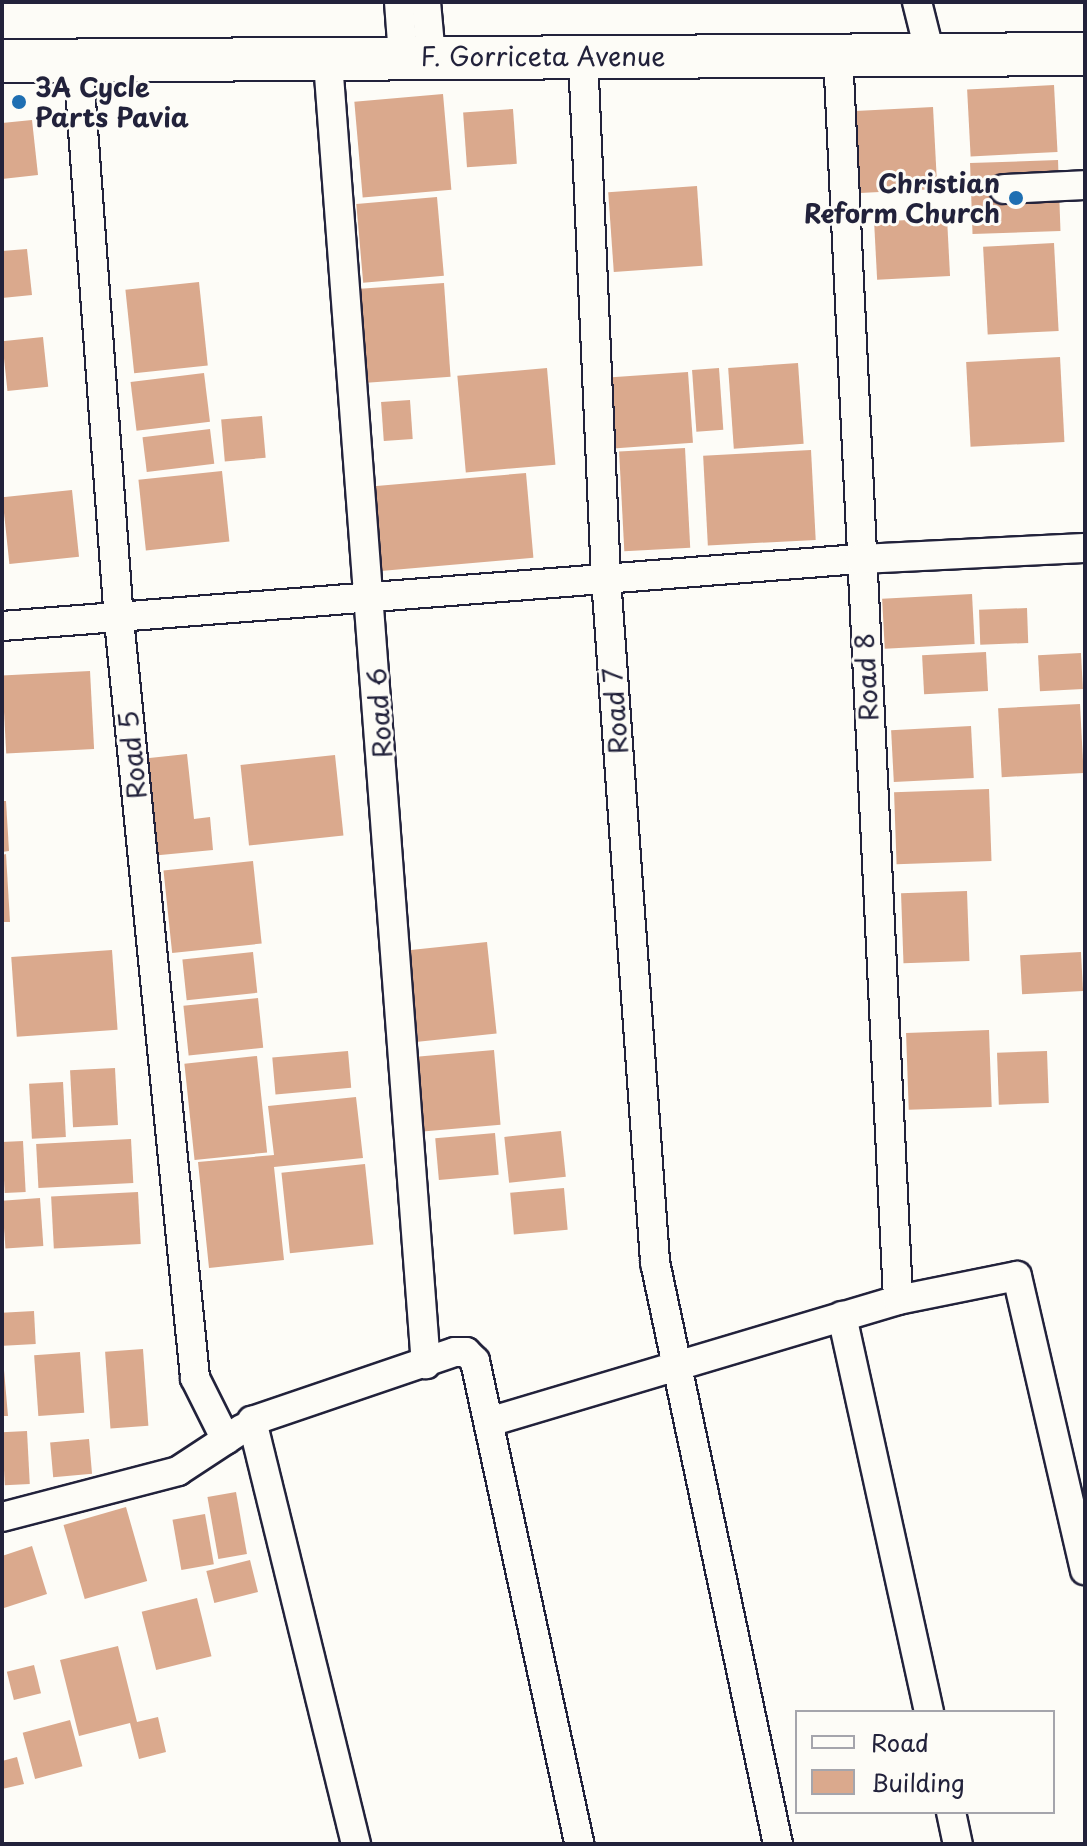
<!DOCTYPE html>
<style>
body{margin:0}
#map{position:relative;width:1087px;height:1846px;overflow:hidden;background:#fdfcf7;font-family:"Playpen Sans",sans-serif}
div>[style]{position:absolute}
.building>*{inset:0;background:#daa98d;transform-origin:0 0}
.roads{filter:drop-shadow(2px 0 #22223b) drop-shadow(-2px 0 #22223b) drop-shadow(0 2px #22223b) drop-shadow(0 -2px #22223b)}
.street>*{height:28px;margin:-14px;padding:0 14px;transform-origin:14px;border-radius:14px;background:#fdfcf7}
.secondary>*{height:42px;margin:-21px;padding:0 21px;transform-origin:21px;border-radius:21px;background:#fdfcf7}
.dots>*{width:22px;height:22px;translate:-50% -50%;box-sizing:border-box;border:4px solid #fdfcf7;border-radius:50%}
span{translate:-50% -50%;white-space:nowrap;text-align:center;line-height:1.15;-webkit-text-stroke:6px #fdfcf7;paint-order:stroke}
.street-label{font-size:26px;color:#22223b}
.poi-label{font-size:26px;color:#22223b;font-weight:700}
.left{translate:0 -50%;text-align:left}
.right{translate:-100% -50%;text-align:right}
.frame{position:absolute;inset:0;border:4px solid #22223b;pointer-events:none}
.legend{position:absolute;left:795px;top:1710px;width:260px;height:104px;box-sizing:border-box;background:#fdfcf7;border:2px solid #a5a5ac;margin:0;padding:10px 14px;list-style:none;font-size:24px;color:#22223b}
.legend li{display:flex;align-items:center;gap:16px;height:40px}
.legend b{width:40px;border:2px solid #a5a5ac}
</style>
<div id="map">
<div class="building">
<i style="left:1054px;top:85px;width:67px;height:87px;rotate:87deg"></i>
<i style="left:443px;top:94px;width:96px;height:89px;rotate:85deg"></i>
<i style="left:933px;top:107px;width:82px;height:87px;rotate:87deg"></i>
<i style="left:513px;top:109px;width:55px;height:50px;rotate:86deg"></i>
<i style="clip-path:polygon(32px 120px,38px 175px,2px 179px,2px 123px)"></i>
<i style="left:1058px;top:160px;width:71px;height:88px;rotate:88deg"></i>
<i style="left:697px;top:186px;width:80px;height:89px;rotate:86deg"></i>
<i style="left:437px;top:197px;width:79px;height:81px;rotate:85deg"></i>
<i style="left:947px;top:218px;width:58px;height:73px;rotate:87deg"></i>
<i style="left:1054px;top:243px;width:88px;height:71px;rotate:87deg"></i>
<i style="clip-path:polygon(27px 249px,32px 295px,2px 298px,2px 251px)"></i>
<i style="left:199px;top:282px;width:84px;height:74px;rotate:84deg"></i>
<i style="left:444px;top:283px;width:94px;height:84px;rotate:86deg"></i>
<i style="left:43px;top:337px;width:50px;height:41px;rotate:84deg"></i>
<i style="left:1060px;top:357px;width:85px;height:94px;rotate:87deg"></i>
<i style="left:798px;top:363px;width:81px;height:70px;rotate:86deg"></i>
<i style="left:547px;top:368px;width:97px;height:90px;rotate:85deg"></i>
<i style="left:719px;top:368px;width:62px;height:27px;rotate:86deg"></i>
<i style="left:688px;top:372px;width:71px;height:80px;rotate:86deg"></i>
<i style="left:204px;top:373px;width:49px;height:74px;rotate:83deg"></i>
<i style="left:410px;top:400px;width:39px;height:29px;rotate:86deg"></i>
<i style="left:262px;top:416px;width:42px;height:41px;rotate:85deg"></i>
<i style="left:210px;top:429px;width:35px;height:68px;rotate:83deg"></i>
<i style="left:685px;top:448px;width:100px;height:66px;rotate:87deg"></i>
<i style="left:811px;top:450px;width:90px;height:108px;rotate:87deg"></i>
<i style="left:222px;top:471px;width:71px;height:84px;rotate:84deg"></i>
<i style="left:526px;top:473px;width:85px;height:156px;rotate:85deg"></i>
<i style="left:72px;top:490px;width:67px;height:70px;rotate:84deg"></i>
<i style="left:972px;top:594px;width:50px;height:90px;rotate:87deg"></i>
<i style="left:1027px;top:608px;width:35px;height:48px;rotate:88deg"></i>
<i style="left:986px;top:652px;width:39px;height:64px;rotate:87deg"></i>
<i style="left:1081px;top:653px;width:36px;height:43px;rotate:87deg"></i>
<i style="left:90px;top:671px;width:78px;height:88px;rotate:87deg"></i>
<i style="left:1080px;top:704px;width:69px;height:82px;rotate:87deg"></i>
<i style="left:971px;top:726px;width:52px;height:80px;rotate:87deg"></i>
<i style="clip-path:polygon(187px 754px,194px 819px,210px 817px,213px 850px,150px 856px,140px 759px)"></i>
<i style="left:335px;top:755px;width:81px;height:95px;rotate:84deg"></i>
<i style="left:989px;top:789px;width:72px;height:95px;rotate:88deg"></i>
<i style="clip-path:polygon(2px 801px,6px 801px,9px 851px,2px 852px)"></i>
<i style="clip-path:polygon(6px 854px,10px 922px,2px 922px,2px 855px)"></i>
<i style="left:253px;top:861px;width:83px;height:90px;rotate:84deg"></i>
<i style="left:967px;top:891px;width:70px;height:66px;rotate:88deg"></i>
<i style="left:487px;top:942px;width:92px;height:79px;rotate:84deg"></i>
<i style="left:112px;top:950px;width:80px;height:101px;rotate:86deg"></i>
<i style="left:253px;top:952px;width:41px;height:71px;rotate:84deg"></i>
<i style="left:1081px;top:952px;width:39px;height:61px;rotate:87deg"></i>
<i style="left:258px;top:998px;width:50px;height:75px;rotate:84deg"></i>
<i style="left:989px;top:1030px;width:77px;height:83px;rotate:88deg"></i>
<i style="left:494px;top:1050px;width:75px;height:78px;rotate:85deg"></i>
<i style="left:348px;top:1051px;width:37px;height:76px;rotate:85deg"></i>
<i style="left:1047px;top:1051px;width:52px;height:50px;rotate:88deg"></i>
<i style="left:257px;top:1056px;width:97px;height:73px;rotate:84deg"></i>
<i style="left:115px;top:1068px;width:57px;height:45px;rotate:87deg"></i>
<i style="left:63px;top:1082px;width:55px;height:34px;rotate:87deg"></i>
<i style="clip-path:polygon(356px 1097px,363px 1158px,274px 1167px,284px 1260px,209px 1268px,198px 1162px,274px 1155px,268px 1106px)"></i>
<i style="left:561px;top:1131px;width:46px;height:57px;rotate:84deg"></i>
<i style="left:495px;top:1133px;width:42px;height:60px;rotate:85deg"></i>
<i style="left:131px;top:1139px;width:44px;height:95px;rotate:87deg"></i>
<i style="left:23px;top:1141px;width:51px;height:21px;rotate:87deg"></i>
<i style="left:365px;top:1164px;width:81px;height:84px;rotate:84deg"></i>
<i style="left:564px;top:1188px;width:42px;height:54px;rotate:85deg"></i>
<i style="left:138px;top:1192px;width:52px;height:87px;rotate:87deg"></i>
<i style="left:40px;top:1198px;width:48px;height:38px;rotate:86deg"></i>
<i style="left:34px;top:1311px;width:33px;height:32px;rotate:87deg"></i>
<i style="clip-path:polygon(2px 1347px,8px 1416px,2px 1416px)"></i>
<i style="left:143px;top:1349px;width:77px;height:38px;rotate:86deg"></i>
<i style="left:80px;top:1352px;width:61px;height:46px;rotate:86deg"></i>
<i style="left:27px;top:1431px;width:53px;height:25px;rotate:87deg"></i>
<i style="left:89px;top:1439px;width:35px;height:39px;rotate:85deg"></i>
<i style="left:236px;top:1492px;width:63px;height:29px;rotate:80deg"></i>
<i style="left:126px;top:1507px;width:77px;height:65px;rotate:74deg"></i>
<i style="left:205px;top:1514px;width:51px;height:33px;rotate:80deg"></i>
<i style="clip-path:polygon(32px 1546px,47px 1594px,4px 1608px,2px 1556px)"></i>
<i style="left:250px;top:1560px;width:33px;height:45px;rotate:76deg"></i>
<i style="left:197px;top:1598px;width:60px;height:57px;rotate:76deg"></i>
<i style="clip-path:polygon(118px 1646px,137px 1722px,158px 1717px,166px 1752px,139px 1759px,130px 1723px,79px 1736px,60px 1660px)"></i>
<i style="left:34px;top:1665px;width:29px;height:28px;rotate:76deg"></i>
<i style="left:70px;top:1720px;width:48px;height:49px;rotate:75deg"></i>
<i style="clip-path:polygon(17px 1757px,24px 1784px,2px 1789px,2px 1761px)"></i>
</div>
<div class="roads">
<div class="street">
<i style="left:399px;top:2px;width:55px;rotate:85.8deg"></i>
<i style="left:426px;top:2px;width:55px;rotate:84.8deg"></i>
<i style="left:917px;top:2px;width:54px;rotate:76deg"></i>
<i style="left:838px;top:54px;width:1247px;rotate:87.24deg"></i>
<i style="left:583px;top:56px;width:523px;rotate:87.48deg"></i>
<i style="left:606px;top:578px;width:686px;rotate:85.9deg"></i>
<i style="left:655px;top:1262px;width:595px;rotate:78.07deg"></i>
<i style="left:78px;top:61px;width:561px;rotate:85.81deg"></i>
<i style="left:119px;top:620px;width:762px;rotate:84.27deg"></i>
<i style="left:195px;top:1378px;width:69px;rotate:63.4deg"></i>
<i style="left:328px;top:62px;width:1306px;rotate:85.7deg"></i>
<i style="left:1004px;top:189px;width:81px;rotate:-2.8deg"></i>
<i style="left:2px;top:626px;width:861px;rotate:-4.47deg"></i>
<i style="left:860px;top:559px;width:225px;rotate:-2.8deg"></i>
<i style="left:842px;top:1316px;width:405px;rotate:77.6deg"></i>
<i style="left:489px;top:1422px;width:427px;rotate:-16.6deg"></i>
<i style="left:898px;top:1300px;width:121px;rotate:-11.4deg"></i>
<i style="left:1017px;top:1276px;width:302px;rotate:77deg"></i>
<i style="left:2px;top:1517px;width:182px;rotate:-14.6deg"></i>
<i style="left:178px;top:1471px;width:77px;rotate:-33.3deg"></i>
<i style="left:951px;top:1812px;width:33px;rotate:78deg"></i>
<i style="left:356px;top:1844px;width:436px;rotate:-103.8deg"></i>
<i style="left:252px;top:1421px;width:214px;rotate:-18.8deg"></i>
<i style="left:455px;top:1352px;width:11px"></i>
<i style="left:466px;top:1352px;width:13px;rotate:45deg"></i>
<i style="left:475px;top:1361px;width:494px;rotate:77.8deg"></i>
</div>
<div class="secondary">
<i style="left:2px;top:61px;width:1083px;rotate:-0.37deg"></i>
</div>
</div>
<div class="dots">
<i style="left:19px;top:102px;background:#1f6fb2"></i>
<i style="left:1016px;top:198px;background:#1f6fb2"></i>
</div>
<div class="street-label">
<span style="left:543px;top:56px">F. Gorriceta Avenue</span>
<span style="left:866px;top:677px;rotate:-93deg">Road 8</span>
<span style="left:615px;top:711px;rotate:-94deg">Road 7</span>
<span style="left:379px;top:713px;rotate:-94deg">Road 6</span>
<span style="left:132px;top:755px;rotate:-96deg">Road 5</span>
</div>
<div class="poi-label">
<span class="left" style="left:35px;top:102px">3A Cycle<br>Parts Pavia</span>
<span class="right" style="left:1000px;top:198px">Christian<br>Reform Church</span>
</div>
<div class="frame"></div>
<ul class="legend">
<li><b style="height:10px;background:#fdfcf7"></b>Road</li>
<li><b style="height:22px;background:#daa98d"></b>Building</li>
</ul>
</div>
